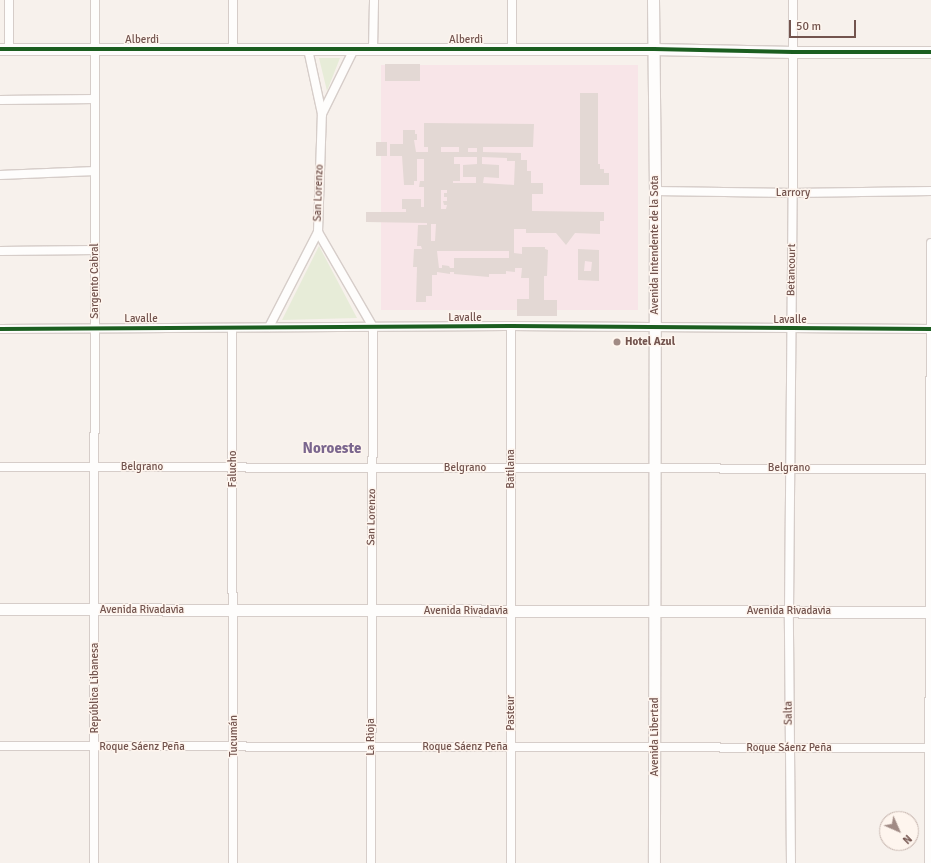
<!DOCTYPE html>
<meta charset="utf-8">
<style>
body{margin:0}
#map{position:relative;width:931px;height:863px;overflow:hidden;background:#f7f1ec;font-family:Signika,sans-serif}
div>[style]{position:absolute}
.medical>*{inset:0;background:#f8e5e8;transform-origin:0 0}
.green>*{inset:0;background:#e7ecd8}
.building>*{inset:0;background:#e3d8d4;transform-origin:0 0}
.roads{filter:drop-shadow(1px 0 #d6cdc9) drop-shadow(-1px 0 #d6cdc9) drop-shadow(0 1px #d6cdc9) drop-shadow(0 -1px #d6cdc9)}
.street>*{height:8px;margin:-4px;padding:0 4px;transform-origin:4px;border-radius:4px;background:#fefdfc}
.secondary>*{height:11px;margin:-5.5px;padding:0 5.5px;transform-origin:5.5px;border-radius:5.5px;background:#fefdfc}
.cycleway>*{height:4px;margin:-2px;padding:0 2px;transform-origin:2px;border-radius:2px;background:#1b5e20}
.dots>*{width:11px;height:11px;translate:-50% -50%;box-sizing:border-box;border:2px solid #fef5ee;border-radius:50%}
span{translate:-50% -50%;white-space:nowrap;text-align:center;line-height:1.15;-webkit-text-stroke:3px #fef5ee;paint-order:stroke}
.street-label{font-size:11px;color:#73544e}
.poi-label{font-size:11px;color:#73544e;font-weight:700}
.left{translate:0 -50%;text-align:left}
.district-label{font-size:15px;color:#7a668e;font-weight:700}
.north{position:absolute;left:879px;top:811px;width:40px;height:40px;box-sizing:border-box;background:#fef5ee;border:1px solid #c6b5ae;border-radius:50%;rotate:135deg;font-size:11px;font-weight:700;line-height:16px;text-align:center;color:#73544e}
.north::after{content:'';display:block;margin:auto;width:14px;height:18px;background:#a18b85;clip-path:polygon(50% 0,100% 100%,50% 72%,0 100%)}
.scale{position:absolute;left:789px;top:20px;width:67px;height:18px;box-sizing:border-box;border:2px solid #73544e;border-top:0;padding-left:5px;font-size:12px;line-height:14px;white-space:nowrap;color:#73544e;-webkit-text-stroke:3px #fef5ee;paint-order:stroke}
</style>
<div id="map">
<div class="medical">
<i style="left:638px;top:65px;width:245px;height:257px;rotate:90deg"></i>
</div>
<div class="green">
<i style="clip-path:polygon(319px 58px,340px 58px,327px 91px)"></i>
<i style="clip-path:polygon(319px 246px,357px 318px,282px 320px)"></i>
</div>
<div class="building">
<i style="left:385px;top:64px;width:35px;height:17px"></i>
<i style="clip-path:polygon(580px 93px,598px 93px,598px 164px,600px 164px,600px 169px,604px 169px,604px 173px,609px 173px,609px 185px,580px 185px)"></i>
<i style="clip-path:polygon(evenodd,424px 123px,534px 124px,533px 147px,483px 147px,483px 152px,521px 153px,521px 160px,527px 160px,527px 171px,531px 171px,531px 183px,543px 183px,543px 194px,532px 194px,532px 211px,604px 212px,604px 221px,600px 221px,600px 234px,575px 233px,566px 245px,556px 233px,526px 233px,526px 229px,514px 229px,514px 253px,522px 254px,522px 247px,545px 247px,545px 249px,548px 250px,547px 276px,544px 276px,544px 300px,557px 300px,557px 316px,517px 316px,517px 299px,529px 299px,529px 278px,521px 278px,522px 268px,515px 268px,515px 272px,506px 271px,506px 274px,489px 274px,489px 277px,454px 274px,454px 272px,450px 272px,450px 274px,437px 272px,437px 275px,432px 275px,432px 296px,426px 296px,426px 302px,416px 302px,417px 267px,413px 267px,414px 249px,422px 249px,421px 246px,417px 246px,418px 225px,427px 225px,427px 223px,366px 222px,366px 212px,406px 212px,406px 209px,402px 209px,402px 199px,421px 199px,421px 207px,424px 207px,424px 187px,419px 187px,420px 181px,424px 181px,424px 159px,417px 159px,417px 181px,414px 181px,414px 185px,404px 185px,402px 156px,390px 156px,390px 144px,403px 144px,403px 130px,415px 130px,415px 134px,417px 134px,417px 140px,414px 140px,416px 152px,428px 152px,428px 147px,424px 147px,424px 123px,441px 147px,459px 147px,459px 152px,441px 152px,441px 147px,424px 123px,468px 148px,477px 148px,477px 152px,468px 152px,468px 148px,424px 123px,454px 157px,477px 157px,477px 164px,463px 165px,463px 177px,476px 177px,476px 183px,453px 183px,453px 181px,460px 181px,460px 164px,454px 164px,454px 157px,424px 123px,482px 157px,507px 158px,507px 161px,515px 161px,514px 185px,483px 183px,484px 177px,499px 178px,499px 165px,482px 164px,482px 157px,424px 123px,441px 190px,447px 190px,447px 193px,444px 193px,444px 197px,447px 197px,447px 201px,443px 201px,444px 205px,447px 205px,446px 209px,441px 209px,441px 190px,424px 123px,431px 224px,436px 224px,435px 241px,431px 241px,431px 224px,424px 123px,437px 251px,509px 251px,509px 258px,454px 258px,454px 268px,450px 268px,449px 266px,442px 265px,442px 268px,439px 268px,437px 251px)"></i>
<i style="left:376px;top:142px;width:11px;height:14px"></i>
<i style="clip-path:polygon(evenodd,578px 249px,599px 250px,599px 281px,578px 280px,578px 249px,585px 261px,592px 262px,591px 271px,584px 271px,585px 261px)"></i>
</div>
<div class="roads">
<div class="street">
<i style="left:512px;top:0;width:49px;rotate:90deg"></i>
<i style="left:9px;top:49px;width:49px;rotate:-90deg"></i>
<i style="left:233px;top:49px;width:49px;rotate:-90deg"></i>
<i style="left:373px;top:49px;width:49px;rotate:-88.8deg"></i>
<i style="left:0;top:100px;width:95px;rotate:-0.6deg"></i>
<i style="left:322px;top:114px;width:72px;rotate:-63.8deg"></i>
<i style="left:0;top:175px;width:95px;rotate:-2.4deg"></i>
<i style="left:655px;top:191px;width:138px;rotate:0.8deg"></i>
<i style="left:793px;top:193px;width:138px;rotate:-0.8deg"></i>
<i style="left:318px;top:232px;width:110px;rotate:59.9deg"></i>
<i style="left:373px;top:327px;width:536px;rotate:90.21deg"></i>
<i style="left:0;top:251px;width:95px;rotate:-0.6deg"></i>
<i style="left:269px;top:327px;width:107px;rotate:-62.7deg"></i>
<i style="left:318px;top:232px;width:118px;rotate:-88.1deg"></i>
<i style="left:322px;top:114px;width:66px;rotate:-102.2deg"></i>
<i style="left:232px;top:328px;width:535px;rotate:89.89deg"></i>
<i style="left:0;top:329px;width:511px;rotate:-0.34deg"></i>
<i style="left:511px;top:326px;width:420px;rotate:0.4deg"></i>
<i style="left:0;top:467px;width:931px;rotate:0.12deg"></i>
<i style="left:0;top:746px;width:931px;rotate:0.12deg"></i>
<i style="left:94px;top:863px;width:863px;rotate:-89.93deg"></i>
<i style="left:511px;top:863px;width:537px;rotate:-90deg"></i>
<i style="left:791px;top:863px;width:252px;rotate:-90.5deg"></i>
<i style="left:789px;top:611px;width:418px;rotate:-89.5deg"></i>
<i style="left:793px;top:193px;width:193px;rotate:-90deg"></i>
<i style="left:929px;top:863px;width:620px;rotate:-89.82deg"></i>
</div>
<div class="secondary">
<i style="left:653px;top:0;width:191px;rotate:89.4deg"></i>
<i style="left:655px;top:191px;width:672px;rotate:90.09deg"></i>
<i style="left:0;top:49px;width:654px"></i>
<i style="left:654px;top:49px;width:139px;rotate:1.2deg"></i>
<i style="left:793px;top:52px;width:138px"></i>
<i style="left:0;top:609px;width:931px;rotate:0.18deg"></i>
</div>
</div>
<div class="cycleway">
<i style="left:0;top:49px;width:654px"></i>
<i style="left:654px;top:49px;width:139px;rotate:1.2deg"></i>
<i style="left:793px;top:52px;width:138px"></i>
<i style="left:0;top:329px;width:511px;rotate:-0.34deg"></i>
<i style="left:511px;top:326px;width:420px;rotate:0.4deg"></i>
</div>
<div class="dots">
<i style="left:617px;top:342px;background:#a18b85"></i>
</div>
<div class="street-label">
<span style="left:142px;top:40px">Alberdi</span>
<span style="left:466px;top:40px">Alberdi</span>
<span style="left:319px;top:193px;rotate:-88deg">San Lorenzo</span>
<span style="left:793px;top:193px">Larrory</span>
<span style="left:655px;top:245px;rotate:-90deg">Avenida Intendente de la Sota</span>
<span style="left:792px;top:270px;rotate:-89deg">Betancourt</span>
<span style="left:95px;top:281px;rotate:-90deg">Sargento Cabral</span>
<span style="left:465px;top:318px">Lavalle</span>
<span style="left:141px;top:319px">Lavalle</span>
<span style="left:790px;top:320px">Lavalle</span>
<span style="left:142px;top:467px">Belgrano</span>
<span style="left:465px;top:468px">Belgrano</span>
<span style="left:789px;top:468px">Belgrano</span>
<span style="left:233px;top:469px;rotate:-90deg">Falucho</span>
<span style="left:511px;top:469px;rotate:-90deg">Batilana</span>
<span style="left:372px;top:517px;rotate:-89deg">San Lorenzo</span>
<span style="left:142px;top:610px">Avenida Rivadavia</span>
<span style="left:466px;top:611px">Avenida Rivadavia</span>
<span style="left:789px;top:611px">Avenida Rivadavia</span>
<span style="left:95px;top:688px;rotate:-90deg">República Libanesa</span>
<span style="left:511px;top:713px;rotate:-90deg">Pasteur</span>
<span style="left:789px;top:713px;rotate:-90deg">Salta</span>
<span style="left:234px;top:736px;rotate:-90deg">Tucumán</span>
<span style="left:371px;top:737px;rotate:-90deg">La Rioja</span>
<span style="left:655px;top:737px;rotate:-90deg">Avenida Libertad</span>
<span style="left:142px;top:747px">Roque Sáenz Peña</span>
<span style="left:465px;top:747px">Roque Sáenz Peña</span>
<span style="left:789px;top:748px">Roque Sáenz Peña</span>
</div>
<div class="poi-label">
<span class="left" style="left:625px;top:342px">Hotel Azul</span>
</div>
<div class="district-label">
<span style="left:332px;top:449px">Noroeste</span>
</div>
<div class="north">N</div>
<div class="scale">50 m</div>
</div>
